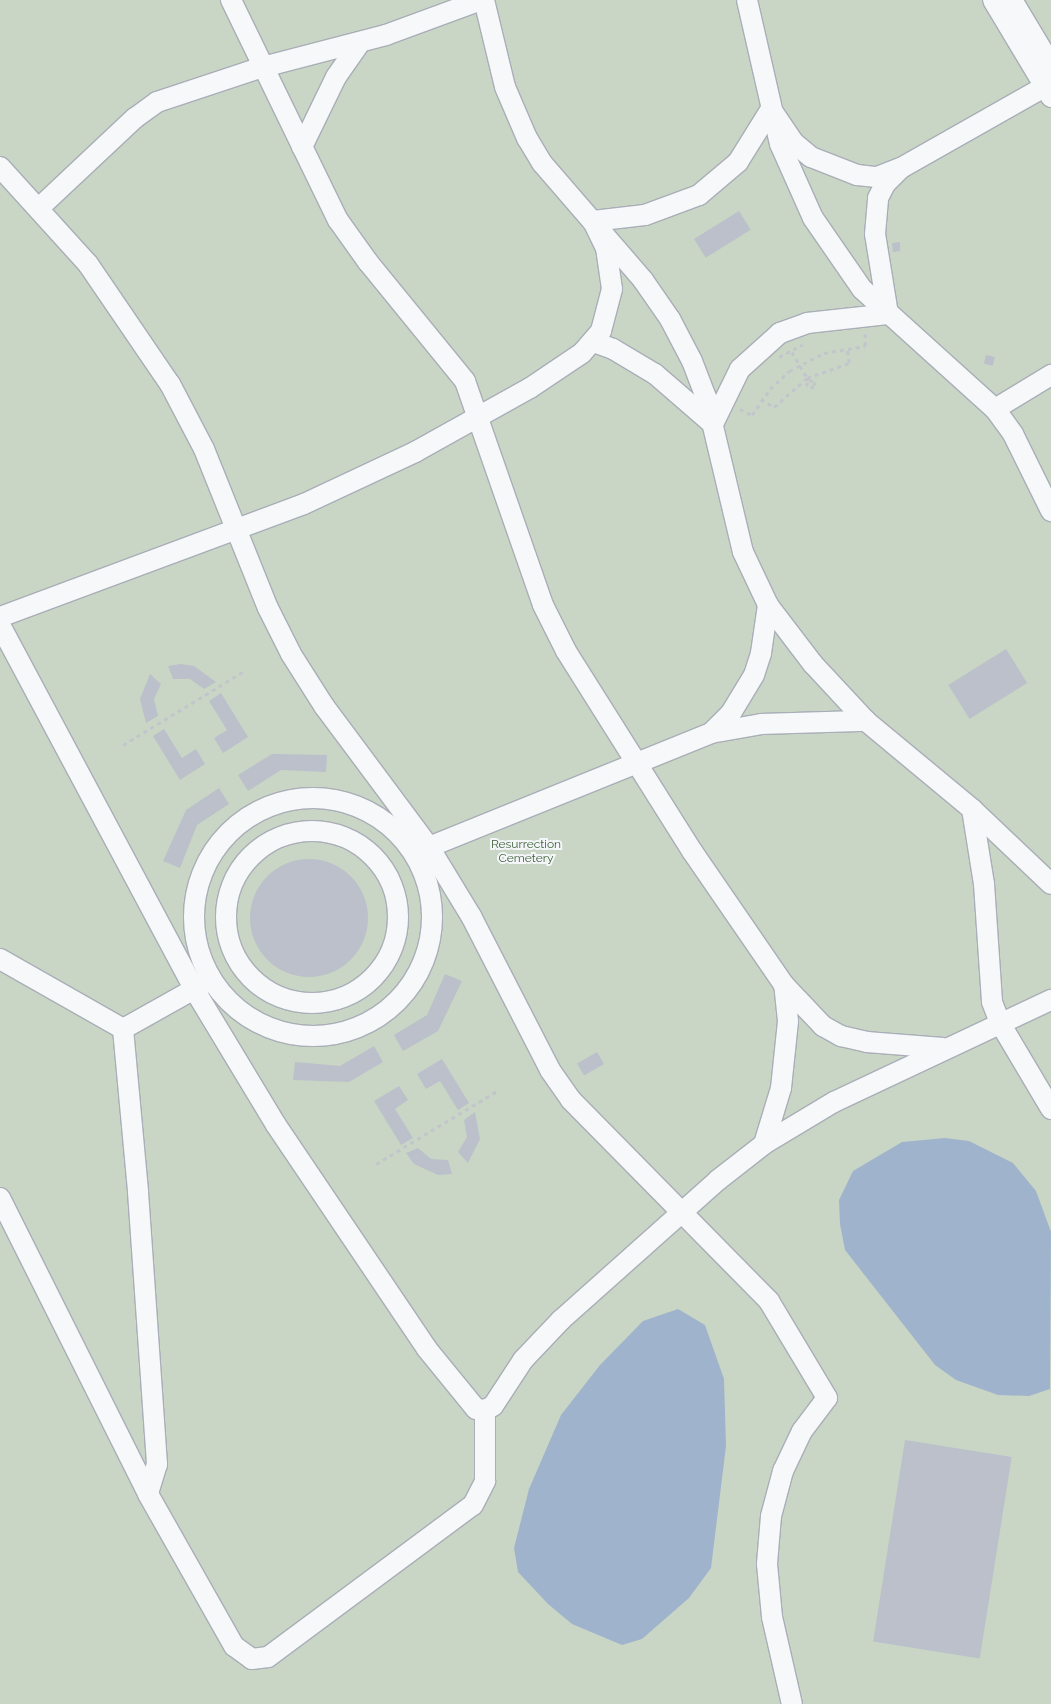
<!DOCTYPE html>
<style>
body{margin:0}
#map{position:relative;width:1051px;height:1704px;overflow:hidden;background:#e4e7ec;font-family:Raleway,sans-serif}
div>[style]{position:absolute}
.green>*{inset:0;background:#c9d6c5;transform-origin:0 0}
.water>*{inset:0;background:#9fb4cc}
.building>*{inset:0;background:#bbc0ca;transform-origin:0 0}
.round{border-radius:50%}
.path>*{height:2.5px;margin-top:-1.25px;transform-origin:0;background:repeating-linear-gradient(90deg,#c2c5cb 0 4px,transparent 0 8px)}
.roads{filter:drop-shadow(1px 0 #a9aeb7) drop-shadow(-1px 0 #a9aeb7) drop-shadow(0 1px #a9aeb7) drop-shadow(0 -1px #a9aeb7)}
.minor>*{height:20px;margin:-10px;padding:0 10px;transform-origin:10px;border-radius:10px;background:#f7f8fa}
.minor>.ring{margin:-10px;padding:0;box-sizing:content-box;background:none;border:20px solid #f7f8fa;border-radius:50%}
span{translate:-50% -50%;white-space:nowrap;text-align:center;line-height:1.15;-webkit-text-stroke:4px #f4f6f9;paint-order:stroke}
.park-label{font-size:12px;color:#3f6138}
</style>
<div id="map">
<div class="green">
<i style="left:0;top:0;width:1051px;height:1704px"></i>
</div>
<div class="water">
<i style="clip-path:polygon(945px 1138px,969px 1141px,1013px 1163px,1036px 1191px,1051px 1232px,1050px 1389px,1029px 1396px,998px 1395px,956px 1380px,935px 1365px,845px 1250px,840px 1224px,839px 1200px,853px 1171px,902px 1142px)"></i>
<i style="clip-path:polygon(678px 1309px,705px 1325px,724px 1379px,726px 1446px,711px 1568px,689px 1598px,642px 1639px,622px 1645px,572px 1624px,548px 1604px,518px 1572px,514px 1548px,529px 1489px,561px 1415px,600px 1365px,643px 1321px)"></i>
</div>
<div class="building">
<i style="left:739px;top:211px;width:22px;height:53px;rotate:58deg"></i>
<i style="clip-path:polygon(900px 242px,900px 251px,893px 252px,892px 243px)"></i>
<i style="left:986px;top:355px;width:9px;height:9px;rotate:13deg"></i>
<i style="left:1006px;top:649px;width:40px;height:68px;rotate:58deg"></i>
<i style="clip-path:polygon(181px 664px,194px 666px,216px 682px,204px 689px,190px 679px,173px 679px,168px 666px)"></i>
<i style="clip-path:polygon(150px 674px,161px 684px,154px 699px,158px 716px,146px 723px,140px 699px)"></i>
<i style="clip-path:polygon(221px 693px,248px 737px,223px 753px,214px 738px,227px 730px,209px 701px)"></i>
<i style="clip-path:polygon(164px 729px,182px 758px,196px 749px,205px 764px,180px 780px,153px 736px)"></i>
<i style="clip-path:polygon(272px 754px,327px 755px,326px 772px,281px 770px,248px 791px,238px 775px)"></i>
<i style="clip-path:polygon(219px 788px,229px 804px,197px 825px,180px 868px,163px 861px,186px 810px)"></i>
<i class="round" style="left:250px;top:859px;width:118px;height:118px"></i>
<i style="clip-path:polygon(445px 974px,462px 981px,438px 1031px,403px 1051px,394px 1035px,427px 1015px)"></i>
<i style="clip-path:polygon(374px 1046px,383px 1062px,349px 1082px,293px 1080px,295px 1062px,340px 1066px)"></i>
<i style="left:597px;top:1052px;width:14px;height:23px;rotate:60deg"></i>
<i style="clip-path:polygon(442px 1059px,469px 1103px,458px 1110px,440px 1081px,426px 1089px,417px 1074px)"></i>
<i style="clip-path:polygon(399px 1086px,408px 1100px,395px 1109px,413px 1138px,401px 1145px,374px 1101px)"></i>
<i style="clip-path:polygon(475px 1112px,480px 1139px,468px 1163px,458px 1152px,467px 1137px,464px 1120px)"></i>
<i style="clip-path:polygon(418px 1148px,431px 1159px,448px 1160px,452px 1174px,438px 1175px,414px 1164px,406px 1153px)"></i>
<i style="left:905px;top:1440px;width:108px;height:204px;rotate:9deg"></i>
</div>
<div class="path">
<i style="left:792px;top:352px;width:33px;rotate:59deg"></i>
<i style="left:809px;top:380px;width:6px;rotate:18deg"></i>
<i style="left:815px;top:382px;width:6px;rotate:99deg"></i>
<i style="left:814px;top:388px;width:8px;rotate:-166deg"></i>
<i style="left:806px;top:386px;width:7px;rotate:-63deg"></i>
<i style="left:779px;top:357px;width:27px;rotate:-28deg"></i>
<i style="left:761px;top:399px;width:15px;rotate:32deg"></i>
<i style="left:774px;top:407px;width:44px;rotate:-41.3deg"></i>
<i style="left:807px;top:378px;width:45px;rotate:-19.7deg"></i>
<i style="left:849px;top:363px;width:15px;rotate:-98deg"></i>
<i style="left:740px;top:409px;width:13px;rotate:27deg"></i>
<i style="left:752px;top:415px;width:32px;rotate:-55deg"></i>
<i style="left:770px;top:389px;width:26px;rotate:-43deg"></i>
<i style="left:789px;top:371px;width:39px;rotate:-27deg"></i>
<i style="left:824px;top:353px;width:42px;rotate:-9.7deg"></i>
<i style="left:865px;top:346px;width:12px;rotate:-90deg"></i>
<i style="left:123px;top:745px;width:142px;rotate:-31.4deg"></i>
<i style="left:376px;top:1164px;width:141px;rotate:-31.1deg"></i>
</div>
<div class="roads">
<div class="minor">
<i style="left:231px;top:0;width:245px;rotate:64.1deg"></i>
<i style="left:338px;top:220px;width:52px;rotate:54.5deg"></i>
<i style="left:368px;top:262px;width:154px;rotate:50.8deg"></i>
<i style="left:465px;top:381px;width:237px;rotate:70.8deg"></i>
<i style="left:543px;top:605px;width:51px;rotate:63.4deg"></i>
<i style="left:566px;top:651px;width:236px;rotate:57.8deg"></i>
<i style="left:692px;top:851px;width:163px;rotate:55.5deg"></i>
<i style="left:784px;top:985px;width:57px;rotate:46.4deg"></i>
<i style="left:823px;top:1026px;width:21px;rotate:29deg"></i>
<i style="left:841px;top:1036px;width:27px;rotate:13deg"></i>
<i style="left:867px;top:1042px;width:76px;rotate:4.5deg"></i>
<i style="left:484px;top:0;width:89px;rotate:76.4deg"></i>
<i style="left:505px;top:87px;width:56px;rotate:66.7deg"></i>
<i style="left:527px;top:138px;width:29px;rotate:59deg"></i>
<i style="left:542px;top:163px;width:155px;rotate:49.2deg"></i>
<i style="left:643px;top:280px;width:47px;rotate:55.3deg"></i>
<i style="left:670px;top:319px;width:47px;rotate:62.4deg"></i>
<i style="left:692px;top:361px;width:39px;rotate:69deg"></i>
<i style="left:706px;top:397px;width:159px;rotate:76.6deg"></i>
<i style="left:743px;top:552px;width:59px;rotate:64.7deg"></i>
<i style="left:768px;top:605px;width:74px;rotate:52.7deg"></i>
<i style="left:813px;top:664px;width:78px;rotate:47.1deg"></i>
<i style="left:866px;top:721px;width:138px;rotate:39.7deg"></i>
<i style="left:972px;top:809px;width:109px;rotate:43.5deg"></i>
<i style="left:747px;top:0;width:148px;rotate:77.1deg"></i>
<i style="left:780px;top:144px;width:81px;rotate:66deg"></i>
<i style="left:813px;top:218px;width:86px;rotate:55.4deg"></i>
<i style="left:862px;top:289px;width:179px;rotate:42.1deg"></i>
<i style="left:995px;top:409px;width:31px;rotate:54deg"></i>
<i style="left:1013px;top:434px;width:86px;rotate:63.7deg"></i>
<i style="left:993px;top:0;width:113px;rotate:59.1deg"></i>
<i style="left:1012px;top:0;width:76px;rotate:59deg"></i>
<i style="left:302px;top:147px;width:78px;rotate:-64.1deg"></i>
<i style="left:336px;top:77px;width:40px;rotate:-55.1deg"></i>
<i style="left:0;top:167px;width:131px;rotate:47.8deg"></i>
<i style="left:88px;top:264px;width:145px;rotate:55.7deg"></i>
<i style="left:170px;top:384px;width:73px;rotate:62.4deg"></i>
<i style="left:204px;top:449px;width:171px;rotate:68.1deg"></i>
<i style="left:268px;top:608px;width:51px;rotate:63.4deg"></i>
<i style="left:291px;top:654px;width:62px;rotate:57.6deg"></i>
<i style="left:324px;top:706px;width:176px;rotate:53.3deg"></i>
<i style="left:429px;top:847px;width:81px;rotate:58.7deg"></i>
<i style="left:471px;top:916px;width:173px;rotate:62.8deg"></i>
<i style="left:550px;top:1070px;width:37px;rotate:55deg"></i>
<i style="left:571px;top:1100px;width:282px;rotate:45.4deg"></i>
<i style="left:769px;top:1301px;width:113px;rotate:59.1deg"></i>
<i style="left:827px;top:1398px;width:41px;rotate:127.1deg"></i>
<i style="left:802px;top:1431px;width:44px;rotate:115.4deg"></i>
<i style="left:783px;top:1471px;width:47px;rotate:104.9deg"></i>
<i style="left:771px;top:1516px;width:48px;rotate:94.8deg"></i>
<i style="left:767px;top:1564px;width:53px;rotate:84.6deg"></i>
<i style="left:772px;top:1617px;width:89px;rotate:77.1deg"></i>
<i style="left:39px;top:208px;width:132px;rotate:-43.2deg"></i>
<i style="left:135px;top:118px;width:27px;rotate:-36deg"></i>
<i style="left:157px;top:102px;width:112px;rotate:-18.3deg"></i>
<i style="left:263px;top:67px;width:127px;rotate:-14.6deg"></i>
<i style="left:386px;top:35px;width:101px;rotate:-20.2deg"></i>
<i style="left:594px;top:342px;width:20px;rotate:20deg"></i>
<i style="left:613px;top:349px;width:49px;rotate:30.8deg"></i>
<i style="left:655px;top:374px;width:77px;rotate:40.8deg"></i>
<i style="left:713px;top:424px;width:61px;rotate:-63.9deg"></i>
<i style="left:740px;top:369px;width:54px;rotate:-42deg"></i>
<i style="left:780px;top:333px;width:29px;rotate:-20deg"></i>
<i style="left:807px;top:323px;width:81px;rotate:-6.3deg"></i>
<i style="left:888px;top:314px;width:81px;rotate:-99.2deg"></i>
<i style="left:875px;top:234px;width:36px;rotate:-85deg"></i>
<i style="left:878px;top:198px;width:16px;rotate:-63deg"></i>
<i style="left:885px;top:184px;width:23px;rotate:-45deg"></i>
<i style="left:901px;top:168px;width:172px;rotate:-29.5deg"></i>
<i style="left:995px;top:409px;width:66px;rotate:-31.3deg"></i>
<i style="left:0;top:617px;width:324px;rotate:-20.4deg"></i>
<i style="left:304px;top:504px;width:123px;rotate:-25.1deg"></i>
<i style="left:415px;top:452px;width:132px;rotate:-29.1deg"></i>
<i style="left:530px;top:388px;width:63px;rotate:-33.9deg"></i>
<i style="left:582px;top:353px;width:29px;rotate:-49deg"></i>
<i style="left:601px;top:331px;width:43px;rotate:-75.3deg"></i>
<i style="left:612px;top:289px;width:41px;rotate:-98.3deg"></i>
<i style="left:606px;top:248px;width:30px;rotate:-116deg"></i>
<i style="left:593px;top:221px;width:52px;rotate:-6.6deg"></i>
<i style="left:645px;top:215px;width:58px;rotate:-20.3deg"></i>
<i style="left:699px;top:195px;width:51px;rotate:-40.2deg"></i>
<i style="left:738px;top:162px;width:62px;rotate:-58.1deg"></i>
<i style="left:771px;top:109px;width:40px;rotate:56deg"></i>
<i style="left:793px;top:142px;width:23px;rotate:40deg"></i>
<i style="left:811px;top:157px;width:49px;rotate:21.4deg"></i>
<i style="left:857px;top:175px;width:20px;rotate:6deg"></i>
<i style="left:877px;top:177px;width:26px;rotate:-21deg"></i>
<i style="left:0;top:625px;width:412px;rotate:61.9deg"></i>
<i style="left:194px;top:989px;width:159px;rotate:58.9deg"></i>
<i style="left:276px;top:1125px;width:270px;rotate:56deg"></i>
<i style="left:427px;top:1349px;width:77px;rotate:50.8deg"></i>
<i style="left:476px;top:1409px;width:9px;rotate:6deg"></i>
<i style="left:485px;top:1410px;width:9px;rotate:-27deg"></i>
<i style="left:493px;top:1406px;width:55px;rotate:-56.9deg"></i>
<i style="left:523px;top:1360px;width:55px;rotate:-46.5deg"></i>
<i style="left:561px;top:1320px;width:210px;rotate:-41.7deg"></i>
<i style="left:718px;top:1180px;width:58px;rotate:-38deg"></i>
<i style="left:764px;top:1144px;width:82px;rotate:-31deg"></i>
<i style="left:834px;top:1102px;width:240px;rotate:-25.2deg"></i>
<i style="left:711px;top:733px;width:28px;rotate:-45deg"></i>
<i style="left:731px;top:713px;width:44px;rotate:-58.8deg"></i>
<i style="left:754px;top:675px;width:23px;rotate:-72deg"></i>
<i style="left:761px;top:653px;width:49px;rotate:-81.7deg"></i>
<i class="ring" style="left:194px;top:798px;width:218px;height:218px"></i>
<i style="left:972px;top:809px;width:76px;rotate:80.9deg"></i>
<i style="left:984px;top:884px;width:118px;rotate:86.1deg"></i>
<i style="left:992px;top:1002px;width:22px;rotate:69deg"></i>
<i style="left:1000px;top:1023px;width:100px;rotate:59.3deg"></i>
<i class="ring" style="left:226px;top:831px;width:152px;height:152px"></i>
<i style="left:418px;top:855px;width:14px;rotate:-36deg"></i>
<i style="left:429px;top:847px;width:304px;rotate:-22deg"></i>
<i style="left:711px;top:733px;width:52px;rotate:-10deg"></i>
<i style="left:762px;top:724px;width:104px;rotate:-1.7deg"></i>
<i style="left:0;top:959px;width:142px;rotate:29.6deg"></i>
<i style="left:123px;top:1029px;width:94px;rotate:-29.3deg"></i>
<i style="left:123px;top:1029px;width:164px;rotate:84.7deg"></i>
<i style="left:138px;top:1192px;width:273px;rotate:86deg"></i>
<i style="left:157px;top:1464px;width:31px;rotate:107deg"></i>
<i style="left:764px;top:1144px;width:59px;rotate:-73.1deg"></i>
<i style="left:781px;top:1088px;width:67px;rotate:-84deg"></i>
<i style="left:788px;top:1021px;width:36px;rotate:-96deg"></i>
<i style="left:0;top:1198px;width:331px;rotate:63.4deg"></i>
<i style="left:148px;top:1494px;width:175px;rotate:60.5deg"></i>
<i style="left:234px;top:1646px;width:22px;rotate:36deg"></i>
<i style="left:252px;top:1659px;width:16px;rotate:-7deg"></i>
<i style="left:268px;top:1657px;width:255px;rotate:-36.6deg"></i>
<i style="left:473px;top:1505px;width:27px;rotate:-63deg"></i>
<i style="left:485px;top:1481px;width:71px;rotate:-90deg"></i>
</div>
</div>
<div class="park-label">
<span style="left:526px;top:852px">Resurrection<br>Cemetery</span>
</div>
</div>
